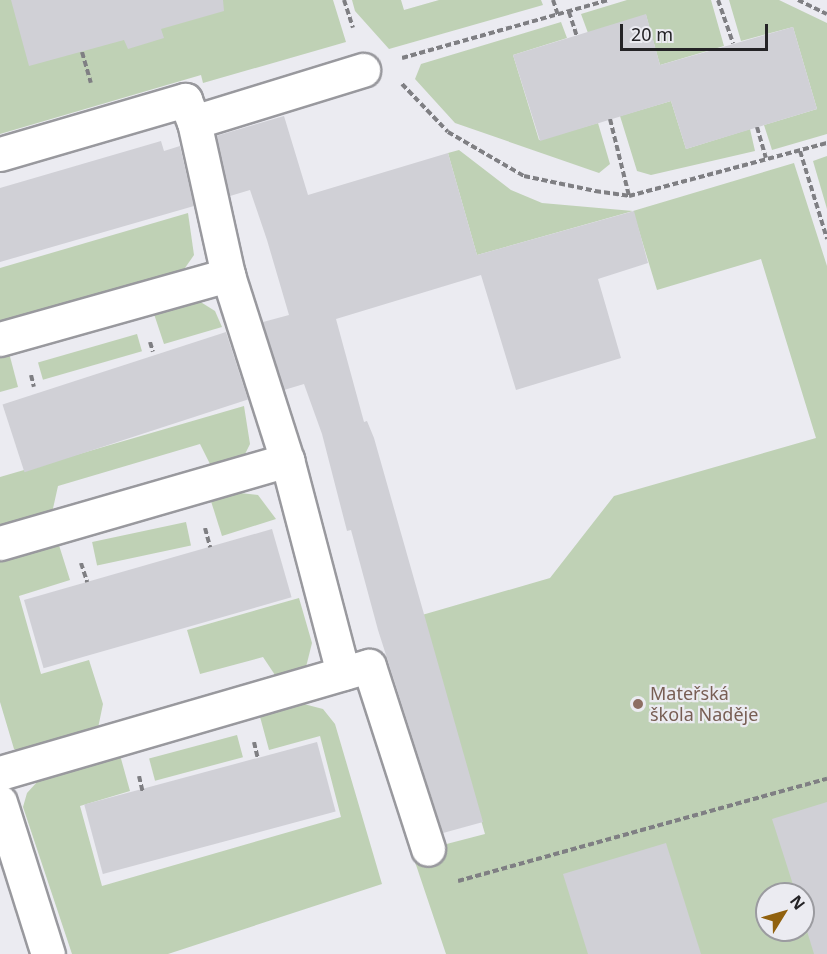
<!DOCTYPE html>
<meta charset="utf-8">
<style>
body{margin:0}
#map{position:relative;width:827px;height:954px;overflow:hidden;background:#ebebf1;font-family:"Noto Sans",sans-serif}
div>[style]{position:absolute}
.green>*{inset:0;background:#bfd1b5;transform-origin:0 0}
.building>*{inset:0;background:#d0d0d6;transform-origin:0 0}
.path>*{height:4px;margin-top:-2px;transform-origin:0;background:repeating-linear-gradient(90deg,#7f7f83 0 6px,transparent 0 9px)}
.roads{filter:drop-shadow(2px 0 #99999e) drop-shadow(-2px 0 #99999e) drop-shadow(0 2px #99999e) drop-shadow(0 -2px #99999e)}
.minor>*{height:33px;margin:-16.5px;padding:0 16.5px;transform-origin:16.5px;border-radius:16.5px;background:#fff}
.dots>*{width:16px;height:16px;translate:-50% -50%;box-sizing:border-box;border:3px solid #ebebf1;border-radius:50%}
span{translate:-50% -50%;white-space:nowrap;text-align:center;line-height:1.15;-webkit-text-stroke:4.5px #ebebf1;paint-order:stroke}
.education-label{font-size:18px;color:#785e54}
.left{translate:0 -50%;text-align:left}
.north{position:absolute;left:755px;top:882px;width:60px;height:60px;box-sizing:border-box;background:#ebebf1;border:2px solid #9b9ba0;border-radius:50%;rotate:53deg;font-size:16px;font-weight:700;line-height:24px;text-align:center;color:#242326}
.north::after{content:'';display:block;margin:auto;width:21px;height:27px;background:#91610e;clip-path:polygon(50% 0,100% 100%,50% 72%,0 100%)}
.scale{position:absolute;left:620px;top:24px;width:148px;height:27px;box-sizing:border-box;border:3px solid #242326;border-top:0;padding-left:8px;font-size:18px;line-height:21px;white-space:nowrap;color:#242326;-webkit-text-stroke:4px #ebebf1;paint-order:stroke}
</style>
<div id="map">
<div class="green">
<i style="clip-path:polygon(0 0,333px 0,346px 42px,203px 83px,201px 75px,0 134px)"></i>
<i style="clip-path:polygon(352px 0,401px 0,404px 10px,439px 0,541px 0,543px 5px,389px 49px,355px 11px)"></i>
<i style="clip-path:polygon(627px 0,711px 0,724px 46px,660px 65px,646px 15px,588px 33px,581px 14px)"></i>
<i style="clip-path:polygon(729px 0,779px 0,827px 23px,827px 134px,772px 150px,764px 125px,817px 109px,793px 27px,741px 41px)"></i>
<i style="clip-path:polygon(561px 22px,567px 38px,513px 55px,539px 140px,598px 123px,610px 164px,599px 173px,455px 123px,415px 79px,421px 64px)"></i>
<i style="clip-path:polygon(671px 101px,686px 149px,750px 129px,755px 151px,651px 175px,637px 171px,620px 116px)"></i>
<i style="clip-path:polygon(evenodd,459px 150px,511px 190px,542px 203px,633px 211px,794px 163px,827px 266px,827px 954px,446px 954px,412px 853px,485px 834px,422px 615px,550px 578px,614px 496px,816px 438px,761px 259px,657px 290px,633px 211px,477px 255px,448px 153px,459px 150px,767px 894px,803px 894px,803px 930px,767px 930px,767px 894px)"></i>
<i style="clip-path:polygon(827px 156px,827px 209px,813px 161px)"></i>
<i style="clip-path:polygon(188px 213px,194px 255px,185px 268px,169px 278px,0 326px,0 268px)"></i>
<i style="clip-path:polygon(177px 299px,199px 301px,215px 311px,222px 327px,164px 344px,152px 308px)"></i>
<i style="left:137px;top:334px;width:18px;height:103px;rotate:74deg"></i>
<i style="clip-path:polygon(8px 349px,18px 387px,0 392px,0 351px)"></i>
<i style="clip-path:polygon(244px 406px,250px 444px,243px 458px,215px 474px,200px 444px,58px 486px,50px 522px,0 537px,0 477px)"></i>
<i style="clip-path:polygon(231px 492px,258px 495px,276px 519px,222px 536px,210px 498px)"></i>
<i style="left:186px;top:522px;width:24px;height:96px;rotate:78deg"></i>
<i style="clip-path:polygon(58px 542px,70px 580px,19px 596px,41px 674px,89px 660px,103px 704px,98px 728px,30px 755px,14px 749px,0 702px,0 560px)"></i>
<i style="clip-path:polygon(299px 598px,312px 643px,306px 667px,281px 684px,263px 657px,200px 674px,187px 630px)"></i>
<i style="clip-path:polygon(300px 703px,323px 709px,335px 724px,382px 884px,168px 954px,72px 954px,23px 807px,27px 793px,38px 781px,120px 755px,130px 791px,80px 806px,102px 886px,341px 817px,320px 736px,269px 750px,259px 713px)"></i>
<i style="left:237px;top:735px;width:23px;height:91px;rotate:75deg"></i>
</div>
<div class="building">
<i style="clip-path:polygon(11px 0,223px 0,224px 11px,161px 29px,164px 38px,128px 49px,124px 40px,29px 66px)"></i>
<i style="clip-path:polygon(646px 14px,660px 65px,793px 27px,817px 109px,686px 149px,671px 101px,540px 141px,513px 55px)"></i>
<i style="clip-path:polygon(284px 116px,308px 195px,448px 153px,477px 255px,634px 211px,648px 263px,598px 279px,621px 358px,516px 390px,481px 275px,336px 319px,364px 422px,367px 421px,374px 438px,483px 822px,443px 833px,378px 630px,351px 530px,347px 531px,322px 434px,304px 384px,284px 390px,263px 322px,289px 315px,267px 240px,250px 190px,230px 196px,216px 136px)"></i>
<i style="clip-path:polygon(161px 141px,164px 151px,180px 146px,194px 206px,0 262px,0 188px)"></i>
<i style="left:226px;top:332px;width:71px;height:235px;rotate:72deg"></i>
<i style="left:272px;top:529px;width:71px;height:258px;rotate:74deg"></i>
<i style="left:317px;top:742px;width:72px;height:241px;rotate:75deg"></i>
<i style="clip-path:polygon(827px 802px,827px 954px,814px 954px,803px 918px,803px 894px,796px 894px,772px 819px)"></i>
<i style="clip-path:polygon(666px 843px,701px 954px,588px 954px,563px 874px)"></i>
</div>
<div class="path">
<i style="left:344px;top:0;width:29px;rotate:72deg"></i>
<i style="left:553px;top:0;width:16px;rotate:72deg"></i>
<i style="left:718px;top:0;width:46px;rotate:70.8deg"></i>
<i style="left:798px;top:0;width:32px;rotate:26deg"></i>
<i style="left:569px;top:12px;width:25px;rotate:72deg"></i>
<i style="left:82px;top:52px;width:32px;rotate:74deg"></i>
<i style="left:402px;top:58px;width:215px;rotate:-15.7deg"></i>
<i style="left:402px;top:84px;width:66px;rotate:46.2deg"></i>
<i style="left:448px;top:132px;width:88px;rotate:30.1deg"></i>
<i style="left:524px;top:176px;width:73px;rotate:11.9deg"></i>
<i style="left:595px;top:191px;width:34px;rotate:8deg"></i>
<i style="left:629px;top:196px;width:205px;rotate:-15deg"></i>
<i style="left:610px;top:119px;width:79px;rotate:76.1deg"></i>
<i style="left:757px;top:127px;width:32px;rotate:74deg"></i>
<i style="left:800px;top:151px;width:92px;rotate:72.9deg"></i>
<i style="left:150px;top:342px;width:10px;rotate:73deg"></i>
<i style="left:31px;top:375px;width:12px;rotate:76deg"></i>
<i style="left:205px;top:528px;width:20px;rotate:75deg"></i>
<i style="left:81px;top:563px;width:20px;rotate:72deg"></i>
<i style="left:254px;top:742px;width:17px;rotate:77deg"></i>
<i style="left:139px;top:776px;width:17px;rotate:77deg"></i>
<i style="left:458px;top:881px;width:383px;rotate:-15.5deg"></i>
</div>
<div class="roads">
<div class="minor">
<i style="left:0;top:154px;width:193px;rotate:-16.3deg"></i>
<i style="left:185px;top:100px;width:24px;rotate:68deg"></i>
<i style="left:0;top:339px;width:237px;rotate:-15.7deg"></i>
<i style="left:0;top:543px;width:299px;rotate:-16.1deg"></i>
<i style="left:343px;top:673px;width:220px;rotate:-104.7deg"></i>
<i style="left:287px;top:460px;width:194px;rotate:-107.7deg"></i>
<i style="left:228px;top:275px;width:157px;rotate:-102.5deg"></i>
<i style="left:194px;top:122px;width:177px;rotate:-17.1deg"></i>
<i style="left:0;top:773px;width:384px;rotate:-16.2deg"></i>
<i style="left:369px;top:666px;width:192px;rotate:72.1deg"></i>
<i style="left:0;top:802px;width:159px;rotate:72.5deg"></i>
</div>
</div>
<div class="dots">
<i style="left:638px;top:704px;background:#8d6e63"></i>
</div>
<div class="education-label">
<span class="left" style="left:650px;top:704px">Mateřská<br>škola Naděje</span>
</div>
<div class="north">N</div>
<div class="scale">20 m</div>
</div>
